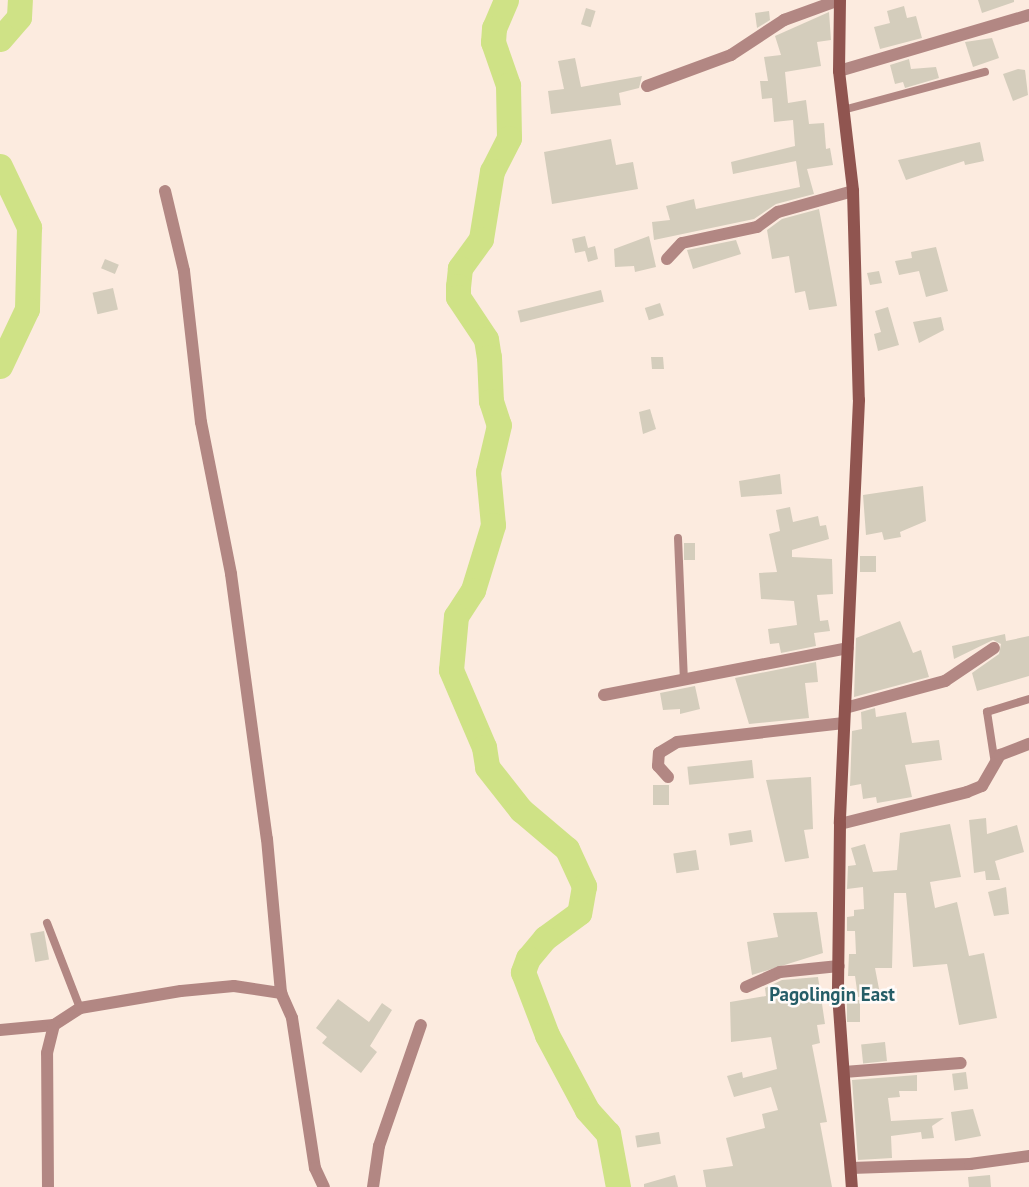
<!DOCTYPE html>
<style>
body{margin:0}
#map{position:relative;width:1029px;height:1187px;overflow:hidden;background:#fcebdf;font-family:"PT Sans",sans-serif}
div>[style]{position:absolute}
.river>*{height:25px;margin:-12.5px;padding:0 12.5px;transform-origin:12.5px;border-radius:12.5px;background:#cfe286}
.building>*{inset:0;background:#d4cdbc;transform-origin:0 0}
.lane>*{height:8px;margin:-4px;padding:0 4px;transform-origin:4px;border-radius:4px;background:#b28783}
.street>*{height:12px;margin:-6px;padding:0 6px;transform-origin:6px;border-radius:6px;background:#b28783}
.secondary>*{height:12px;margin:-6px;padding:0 6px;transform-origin:6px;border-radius:6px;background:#905550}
span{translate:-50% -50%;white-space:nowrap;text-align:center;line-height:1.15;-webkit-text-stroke:5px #fffbf9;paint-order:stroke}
.quarter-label{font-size:19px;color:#255d67;font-weight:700}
</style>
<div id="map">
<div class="river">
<i style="left:506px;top:0;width:30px;rotate:113deg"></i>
<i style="left:494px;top:28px;width:14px;rotate:94deg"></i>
<i style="left:493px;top:42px;width:46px;rotate:70.8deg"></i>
<i style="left:508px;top:85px;width:53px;rotate:88.9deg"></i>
<i style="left:509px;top:138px;width:37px;rotate:117deg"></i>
<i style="left:492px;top:171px;width:69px;rotate:99.2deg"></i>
<i style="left:481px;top:239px;width:36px;rotate:126deg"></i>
<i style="left:460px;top:268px;width:18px;rotate:96deg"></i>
<i style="left:458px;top:286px;width:11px;rotate:90deg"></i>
<i style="left:458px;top:297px;width:50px;rotate:56.3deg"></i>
<i style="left:486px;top:339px;width:18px;rotate:81deg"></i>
<i style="left:489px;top:357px;width:44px;rotate:87.4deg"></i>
<i style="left:491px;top:401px;width:25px;rotate:72deg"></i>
<i style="left:499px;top:425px;width:48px;rotate:103.2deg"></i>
<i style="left:488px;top:472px;width:53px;rotate:84.6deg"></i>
<i style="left:493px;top:525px;width:68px;rotate:107.1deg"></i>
<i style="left:473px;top:590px;width:31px;rotate:123deg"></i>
<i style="left:456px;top:616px;width:54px;rotate:95.3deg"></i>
<i style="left:451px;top:670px;width:84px;rotate:66.8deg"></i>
<i style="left:484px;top:747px;width:20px;rotate:81deg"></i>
<i style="left:487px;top:767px;width:55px;rotate:51.7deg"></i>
<i style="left:521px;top:810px;width:60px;rotate:40.3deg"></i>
<i style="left:567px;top:849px;width:41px;rotate:65.3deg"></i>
<i style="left:584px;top:886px;width:27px;rotate:100deg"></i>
<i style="left:579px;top:913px;width:42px;rotate:143.7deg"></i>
<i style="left:545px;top:938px;width:26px;rotate:130deg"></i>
<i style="left:528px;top:958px;width:15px;rotate:110deg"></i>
<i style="left:523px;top:972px;width:67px;rotate:69.1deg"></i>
<i style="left:547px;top:1035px;width:85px;rotate:61.9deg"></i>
<i style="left:587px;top:1110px;width:31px;rotate:48deg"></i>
<i style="left:608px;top:1133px;width:55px;rotate:79.5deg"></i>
<i style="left:0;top:39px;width:29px;rotate:-49deg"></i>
<i style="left:19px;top:17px;width:17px;rotate:-87deg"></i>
<i style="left:0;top:166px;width:68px;rotate:64.6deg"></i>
<i style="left:29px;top:227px;width:82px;rotate:91.4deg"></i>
<i style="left:27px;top:309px;width:63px;rotate:115.3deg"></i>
</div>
<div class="building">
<i style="clip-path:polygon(978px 0,1014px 0,1014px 2px,982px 13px)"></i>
<i style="clip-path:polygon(904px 6px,907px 18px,916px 16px,922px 38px,880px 49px,874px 27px,890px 23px,887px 11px)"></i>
<i style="left:586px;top:8px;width:10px;height:17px;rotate:17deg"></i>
<i style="clip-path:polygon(769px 11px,770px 20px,757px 28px,755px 13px)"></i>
<i style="clip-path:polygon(829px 12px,831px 40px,817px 42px,821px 66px,785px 72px,788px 103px,806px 100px,809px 124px,824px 123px,826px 149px,830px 148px,833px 165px,807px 169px,814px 194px,776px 204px,754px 219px,654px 240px,652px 222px,670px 220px,666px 206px,694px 199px,696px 209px,800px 187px,796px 161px,733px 174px,731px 162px,795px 146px,793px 120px,774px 122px,772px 98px,762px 99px,760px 81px,768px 81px,764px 57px,781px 55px,775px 36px)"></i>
<i style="clip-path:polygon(992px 38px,999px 58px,973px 67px,965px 42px)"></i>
<i style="clip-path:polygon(575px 58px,581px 87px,642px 76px,639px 88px,619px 93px,621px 105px,551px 114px,548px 91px,564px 89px,558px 61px)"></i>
<i style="clip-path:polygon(909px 59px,911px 69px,936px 67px,939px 78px,905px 88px,903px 82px,895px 84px,890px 65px)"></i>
<i style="clip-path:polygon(1018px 69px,1025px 70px,1028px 95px,1013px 101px,1003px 74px)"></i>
<i style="clip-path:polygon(611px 139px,616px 165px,633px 162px,638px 189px,552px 204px,544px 152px)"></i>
<i style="clip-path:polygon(980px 142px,984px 161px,965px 165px,964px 161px,906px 180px,898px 160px)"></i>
<i style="clip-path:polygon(819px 209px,837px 306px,809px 310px,805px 291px,795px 293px,789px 256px,772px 259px,767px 230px,782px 219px)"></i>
<i style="clip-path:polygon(585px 236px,588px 248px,595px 246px,598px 259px,588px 262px,585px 251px,575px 253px,572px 239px)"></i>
<i style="clip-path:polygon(649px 236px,656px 267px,635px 272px,634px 266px,615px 267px,614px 249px)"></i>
<i style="clip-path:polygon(736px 240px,741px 254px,693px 269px,687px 250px)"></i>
<i style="clip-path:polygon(936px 247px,948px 291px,926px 297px,919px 271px,899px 275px,895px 261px,912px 258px,911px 252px)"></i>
<i style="left:105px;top:259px;width:15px;height:10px;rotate:23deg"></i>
<i style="clip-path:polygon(879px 271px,882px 283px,870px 285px,867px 273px)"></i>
<i style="left:113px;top:288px;width:22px;height:21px;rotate:77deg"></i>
<i style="left:601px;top:290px;width:12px;height:86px;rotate:76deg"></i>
<i style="left:660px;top:303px;width:13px;height:16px;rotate:72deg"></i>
<i style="clip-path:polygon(888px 307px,899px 345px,878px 351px,874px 334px,881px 332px,875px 311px)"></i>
<i style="clip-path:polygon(941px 317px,944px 330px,919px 343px,913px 322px)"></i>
<i style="clip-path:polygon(651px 357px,663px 357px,664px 369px,652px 369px)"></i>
<i style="clip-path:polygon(650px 409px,656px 429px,643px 434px,639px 412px)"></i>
<i style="clip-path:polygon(780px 474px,782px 494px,741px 497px,739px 481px)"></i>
<i style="clip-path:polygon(923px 486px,926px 521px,900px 532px,901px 537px,884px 540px,882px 532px,866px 535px,863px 495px)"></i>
<i style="clip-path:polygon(790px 507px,793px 522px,818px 516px,820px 526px,826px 525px,829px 539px,792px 550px,792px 557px,832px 559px,833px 594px,817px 595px,820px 621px,828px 620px,830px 631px,814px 633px,816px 646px,781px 653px,779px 643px,770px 644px,768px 629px,797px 625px,794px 601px,761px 599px,759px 573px,777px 572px,769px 534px,780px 531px,776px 510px)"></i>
<i style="left:684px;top:543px;width:11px;height:17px"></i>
<i style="left:860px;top:556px;width:16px;height:16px"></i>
<i style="clip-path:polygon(900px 621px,913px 653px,921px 650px,929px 677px,854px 697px,856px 638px)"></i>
<i style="clip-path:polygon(1005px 634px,1006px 641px,1029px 636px,1029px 676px,977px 691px,972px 673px,999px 654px,1001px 644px,993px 640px,954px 659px,952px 646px)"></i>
<i style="clip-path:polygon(816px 662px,818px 682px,805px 683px,809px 718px,749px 724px,735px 678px)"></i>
<i style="clip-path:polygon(695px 686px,700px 709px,680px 714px,680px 709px,663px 710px,660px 693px)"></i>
<i style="clip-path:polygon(875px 708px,876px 717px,906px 712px,912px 743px,939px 740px,942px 760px,905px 765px,912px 797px,877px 803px,876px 797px,863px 799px,861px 784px,850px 786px,852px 731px,862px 729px,861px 712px)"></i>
<i style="left:752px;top:760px;width:18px;height:65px;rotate:84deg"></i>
<i style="clip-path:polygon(811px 777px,813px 829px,804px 830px,809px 858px,785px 862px,766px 780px)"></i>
<i style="left:653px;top:785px;width:16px;height:20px"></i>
<i style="clip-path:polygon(986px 818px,987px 834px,1017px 825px,1024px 852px,995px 861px,1000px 880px,986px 880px,985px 871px,974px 873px,969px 820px)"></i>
<i style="clip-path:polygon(950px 824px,961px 877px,930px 882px,935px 908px,957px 902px,969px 956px,984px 953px,997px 1018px,959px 1025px,947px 964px,913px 967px,906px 893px,894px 893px,892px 968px,875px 968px,880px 994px,858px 997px,855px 976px,848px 976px,849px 954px,856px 954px,855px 931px,847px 931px,847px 917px,854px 916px,854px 910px,864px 909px,863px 887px,847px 889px,848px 866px,856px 865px,851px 848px,865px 844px,873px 872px,897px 870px,900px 833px)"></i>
<i style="left:751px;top:830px;width:12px;height:23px;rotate:81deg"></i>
<i style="left:696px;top:850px;width:20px;height:23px;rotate:81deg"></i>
<i style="clip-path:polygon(1006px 887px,1009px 914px,994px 916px,988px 892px)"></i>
<i style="clip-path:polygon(817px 912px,823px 953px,752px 975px,747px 942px,778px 937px,773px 913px)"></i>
<i style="left:44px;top:931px;width:29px;height:14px;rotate:80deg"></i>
<i style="clip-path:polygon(818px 977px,825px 1024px,817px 1025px,820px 1043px,812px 1045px,827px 1122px,820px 1123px,832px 1187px,706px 1187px,703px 1170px,733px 1166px,726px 1138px,765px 1128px,762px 1114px,778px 1110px,771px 1087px,734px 1097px,727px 1076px,742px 1072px,743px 1078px,777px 1069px,771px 1037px,731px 1042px,730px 1002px,766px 996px,765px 988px,782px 980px)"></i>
<i style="clip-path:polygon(338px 999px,369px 1022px,382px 1003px,392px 1010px,370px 1046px,377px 1052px,361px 1073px,322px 1043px,327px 1037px,316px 1028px)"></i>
<i style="left:847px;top:1000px;width:13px;height:22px"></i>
<i style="left:885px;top:1042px;width:19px;height:24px;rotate:84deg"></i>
<i style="left:966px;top:1072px;width:17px;height:14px;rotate:83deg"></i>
<i style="clip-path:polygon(917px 1075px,917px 1091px,899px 1091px,900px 1097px,888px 1098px,891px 1121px,944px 1118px,932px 1126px,934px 1138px,922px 1139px,921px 1132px,891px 1136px,892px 1158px,858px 1160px,852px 1080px)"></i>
<i style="clip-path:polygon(973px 1109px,981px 1136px,955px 1141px,951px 1112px)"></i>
<i style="left:659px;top:1132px;width:12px;height:24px;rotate:81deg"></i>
<i style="clip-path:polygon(675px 1175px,678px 1187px,644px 1187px,644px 1184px)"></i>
<i style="clip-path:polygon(990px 1175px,991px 1187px,969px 1187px,968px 1177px)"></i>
</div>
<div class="lane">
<i style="left:843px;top:110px;width:147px;rotate:-15deg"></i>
<i style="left:678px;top:538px;width:142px;rotate:87.6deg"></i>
<i style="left:995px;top:764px;width:53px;rotate:-98.7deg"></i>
<i style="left:987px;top:712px;width:44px;rotate:-17.2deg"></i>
<i style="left:47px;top:923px;width:91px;rotate:68.8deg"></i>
</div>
<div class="street">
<i style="left:839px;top:71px;width:198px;rotate:-16.4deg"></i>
<i style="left:647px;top:86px;width:90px;rotate:-20.3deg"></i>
<i style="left:731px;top:55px;width:64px;rotate:-33.4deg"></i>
<i style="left:784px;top:20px;width:59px;rotate:-20deg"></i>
<i style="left:165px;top:191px;width:82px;rotate:76.6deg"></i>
<i style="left:184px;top:271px;width:152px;rotate:83.6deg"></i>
<i style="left:201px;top:422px;width:155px;rotate:78.8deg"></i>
<i style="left:231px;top:574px;width:267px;rotate:82.3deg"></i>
<i style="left:267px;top:839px;width:155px;rotate:84.8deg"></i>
<i style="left:281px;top:993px;width:27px;rotate:66deg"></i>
<i style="left:292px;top:1018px;width:152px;rotate:81.3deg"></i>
<i style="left:315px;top:1168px;width:21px;rotate:65deg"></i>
<i style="left:667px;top:259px;width:22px;rotate:-47deg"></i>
<i style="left:682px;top:243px;width:77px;rotate:-12deg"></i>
<i style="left:757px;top:227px;width:26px;rotate:-36deg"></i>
<i style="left:778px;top:212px;width:78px;rotate:-15.6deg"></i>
<i style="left:604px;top:695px;width:248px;rotate:-10.9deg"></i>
<i style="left:845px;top:708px;width:104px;rotate:-15.1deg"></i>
<i style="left:945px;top:681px;width:59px;rotate:-34deg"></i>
<i style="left:668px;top:777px;width:15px;rotate:-132deg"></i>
<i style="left:658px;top:766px;width:13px;rotate:-86deg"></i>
<i style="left:659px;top:753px;width:21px;rotate:-31deg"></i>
<i style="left:677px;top:742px;width:168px;rotate:-6.5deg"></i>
<i style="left:840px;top:824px;width:131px;rotate:-14.1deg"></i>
<i style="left:967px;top:792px;width:16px;rotate:-22deg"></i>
<i style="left:982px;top:786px;width:36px;rotate:-60deg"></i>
<i style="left:1000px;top:755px;width:31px;rotate:-21deg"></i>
<i style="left:746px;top:987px;width:37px;rotate:-24deg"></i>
<i style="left:780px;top:972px;width:59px;rotate:-5.8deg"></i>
<i style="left:0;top:1030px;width:54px;rotate:-5.3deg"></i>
<i style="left:54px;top:1025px;width:31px;rotate:-33deg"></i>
<i style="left:80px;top:1008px;width:102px;rotate:-9.6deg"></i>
<i style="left:181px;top:991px;width:53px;rotate:-5.4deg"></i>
<i style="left:234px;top:986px;width:48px;rotate:8.5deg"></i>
<i style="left:844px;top:1072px;width:117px;rotate:-4.4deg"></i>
<i style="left:851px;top:1168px;width:119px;rotate:-1.9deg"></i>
<i style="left:970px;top:1164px;width:60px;rotate:-7.7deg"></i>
<i style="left:48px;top:1187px;width:134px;rotate:-90.4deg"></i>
<i style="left:47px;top:1053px;width:29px;rotate:-76deg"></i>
<i style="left:373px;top:1187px;width:41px;rotate:-81.7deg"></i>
<i style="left:379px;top:1146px;width:128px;rotate:-70.9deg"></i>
</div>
<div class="secondary">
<i style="left:840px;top:0;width:71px;rotate:90.8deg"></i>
<i style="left:839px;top:71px;width:121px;rotate:83.3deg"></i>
<i style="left:853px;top:191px;width:209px;rotate:88.4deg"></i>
<i style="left:859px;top:400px;width:424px;rotate:92.6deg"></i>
<i style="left:840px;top:824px;width:170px;rotate:90.7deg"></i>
<i style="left:838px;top:994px;width:194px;rotate:85.9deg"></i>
</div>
<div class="quarter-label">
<span style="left:832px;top:995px">Pagolingin East</span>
</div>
</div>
